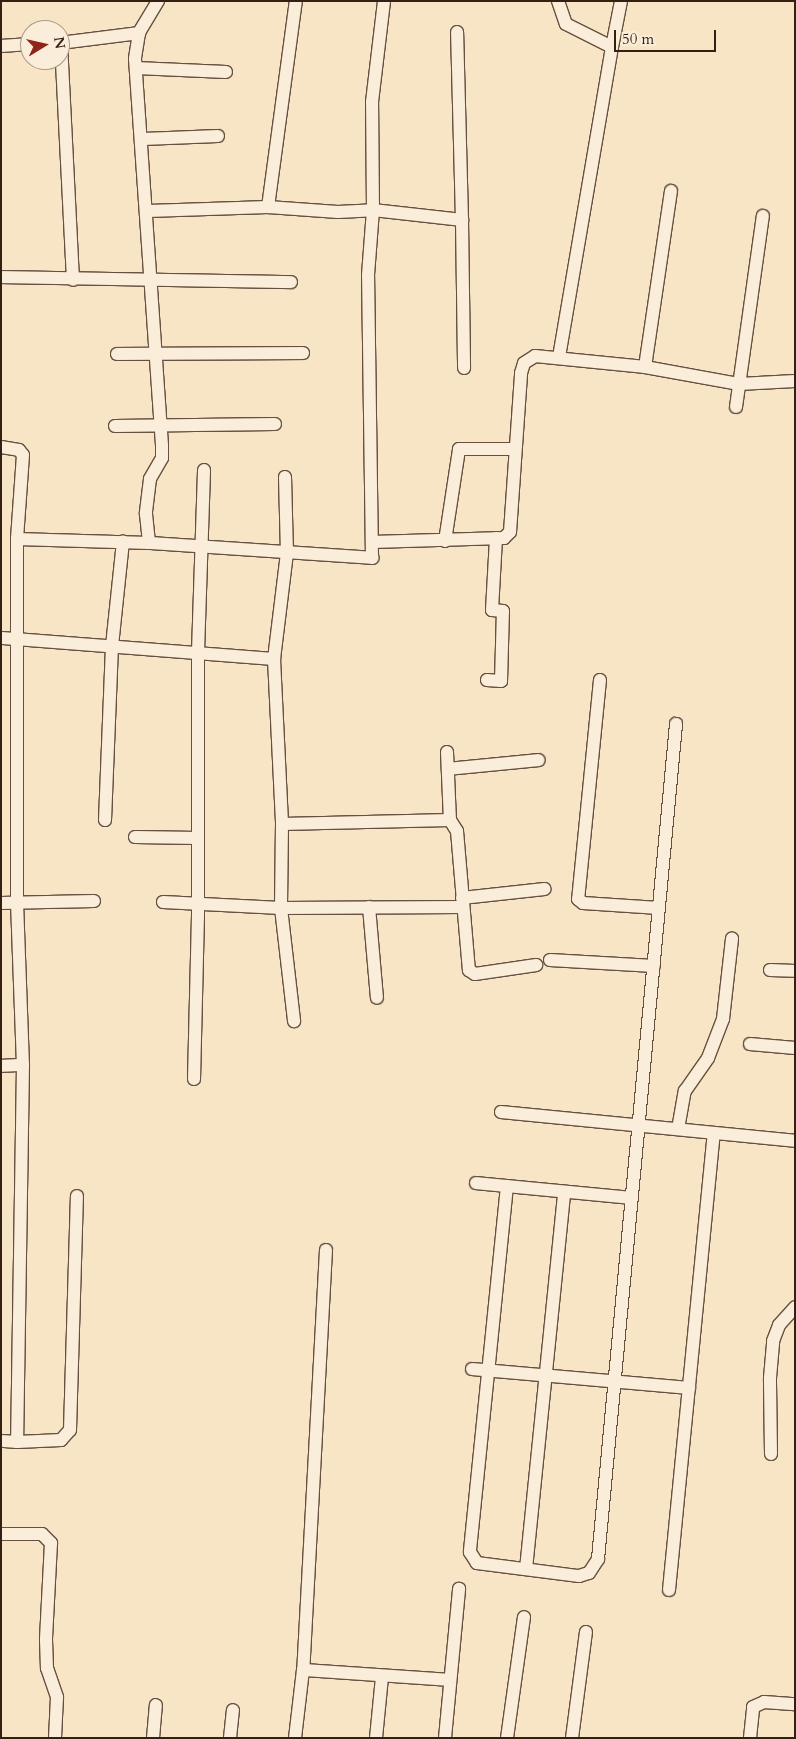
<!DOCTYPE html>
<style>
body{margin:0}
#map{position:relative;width:796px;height:1739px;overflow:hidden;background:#f8e5c6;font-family:Cardo,serif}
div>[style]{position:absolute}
.roads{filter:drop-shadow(1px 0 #665040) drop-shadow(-1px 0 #665040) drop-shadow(0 1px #665040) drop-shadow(0 -1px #665040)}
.street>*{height:12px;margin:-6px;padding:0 6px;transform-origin:6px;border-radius:6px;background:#faeeda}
span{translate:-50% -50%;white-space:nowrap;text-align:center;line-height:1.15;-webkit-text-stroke:4.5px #faeeda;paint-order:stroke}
.frame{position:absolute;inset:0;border:2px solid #351f13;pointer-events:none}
.north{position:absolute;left:20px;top:20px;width:50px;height:50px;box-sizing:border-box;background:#faeeda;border:1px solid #ab9b8a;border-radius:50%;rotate:81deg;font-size:14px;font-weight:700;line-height:20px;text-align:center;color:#351f13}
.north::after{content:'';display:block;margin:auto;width:18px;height:22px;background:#8f2418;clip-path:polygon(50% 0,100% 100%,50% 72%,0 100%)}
.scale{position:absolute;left:614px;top:30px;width:102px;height:22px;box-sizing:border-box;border:2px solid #351f13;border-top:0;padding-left:6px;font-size:15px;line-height:18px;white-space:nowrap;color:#351f13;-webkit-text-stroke:4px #faeeda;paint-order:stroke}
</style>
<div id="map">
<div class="roads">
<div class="street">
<i style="left:158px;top:1px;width:37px;rotate:121deg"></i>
<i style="left:139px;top:33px;width:26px;rotate:99deg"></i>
<i style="left:135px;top:59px;width:388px;rotate:86deg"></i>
<i style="left:162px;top:446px;width:12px;rotate:90deg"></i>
<i style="left:162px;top:458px;width:24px;rotate:120deg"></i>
<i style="left:150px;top:479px;width:35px;rotate:97deg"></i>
<i style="left:146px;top:514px;width:29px;rotate:84deg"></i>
<i style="left:149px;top:543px;width:224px;rotate:3.8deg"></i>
<i style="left:372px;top:558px;width:283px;rotate:-90.8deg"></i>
<i style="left:368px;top:275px;width:65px;rotate:-85.6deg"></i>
<i style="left:373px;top:210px;width:108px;rotate:-90.5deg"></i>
<i style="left:372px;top:102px;width:102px;rotate:-83.2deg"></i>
<i style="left:558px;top:1px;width:24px;rotate:71deg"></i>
<i style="left:566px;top:24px;width:51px;rotate:26.6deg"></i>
<i style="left:612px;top:47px;width:315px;rotate:99.7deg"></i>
<i style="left:60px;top:43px;width:80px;rotate:-7.2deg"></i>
<i style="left:61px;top:43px;width:237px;rotate:87.1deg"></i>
<i style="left:1px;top:46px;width:29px;rotate:-4deg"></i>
<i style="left:612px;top:47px;width:47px;rotate:-78.9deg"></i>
<i style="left:136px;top:68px;width:90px;rotate:2.5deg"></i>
<i style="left:143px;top:139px;width:75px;rotate:-2.3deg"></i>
<i style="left:268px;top:207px;width:208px;rotate:-82.3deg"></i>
<i style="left:148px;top:211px;width:120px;rotate:-1.9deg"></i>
<i style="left:268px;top:207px;width:70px;rotate:4.1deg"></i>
<i style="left:338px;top:212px;width:35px;rotate:-3deg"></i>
<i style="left:373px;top:210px;width:90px;rotate:6.4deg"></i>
<i style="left:462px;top:220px;width:188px;rotate:-91.5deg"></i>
<i style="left:462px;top:220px;width:148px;rotate:89.2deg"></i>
<i style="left:1px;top:277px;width:290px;rotate:1deg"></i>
<i style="left:117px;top:354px;width:186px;rotate:-0.3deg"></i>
<i style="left:645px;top:367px;width:178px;rotate:-81.6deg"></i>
<i style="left:736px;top:407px;width:193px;rotate:-82deg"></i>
<i style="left:115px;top:426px;width:160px;rotate:-0.7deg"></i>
<i style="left:1px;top:447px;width:18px;rotate:9deg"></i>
<i style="left:19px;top:450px;width:6px;rotate:51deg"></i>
<i style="left:23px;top:455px;width:84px;rotate:94.1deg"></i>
<i style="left:17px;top:539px;width:363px;rotate:90deg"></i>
<i style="left:17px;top:902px;width:163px;rotate:87.9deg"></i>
<i style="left:23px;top:1065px;width:377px;rotate:90.9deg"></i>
<i style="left:17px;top:1442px;width:16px;rotate:-176deg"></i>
<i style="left:285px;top:477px;width:76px;rotate:88.5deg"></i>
<i style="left:287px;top:553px;width:107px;rotate:97deg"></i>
<i style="left:274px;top:659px;width:165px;rotate:87.2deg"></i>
<i style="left:282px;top:824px;width:84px;rotate:90.7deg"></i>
<i style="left:281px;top:908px;width:114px;rotate:83.4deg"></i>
<i style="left:17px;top:539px;width:132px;rotate:1.7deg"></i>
<i style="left:445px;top:541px;width:93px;rotate:-81.3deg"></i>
<i style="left:459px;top:449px;width:56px"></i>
<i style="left:372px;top:542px;width:132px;rotate:-1.7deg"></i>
<i style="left:504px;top:538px;width:8px;rotate:-45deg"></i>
<i style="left:510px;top:532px;width:159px;rotate:-86deg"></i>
<i style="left:521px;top:373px;width:10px;rotate:-73deg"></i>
<i style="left:524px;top:363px;width:13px;rotate:-32deg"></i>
<i style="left:535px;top:356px;width:111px;rotate:5.7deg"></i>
<i style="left:645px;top:367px;width:96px;rotate:10.3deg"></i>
<i style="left:739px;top:384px;width:56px;rotate:-3.1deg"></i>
<i style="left:1px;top:638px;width:274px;rotate:4.4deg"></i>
<i style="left:487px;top:680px;width:14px;rotate:4deg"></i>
<i style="left:501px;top:681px;width:70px;rotate:-88.4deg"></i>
<i style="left:503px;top:611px;width:11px;rotate:-175deg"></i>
<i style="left:492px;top:610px;width:72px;rotate:-86.8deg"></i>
<i style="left:600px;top:680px;width:220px;rotate:95.7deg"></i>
<i style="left:578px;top:899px;width:6px;rotate:39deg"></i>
<i style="left:583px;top:903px;width:76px;rotate:3.8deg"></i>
<i style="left:447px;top:752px;width:68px;rotate:87.5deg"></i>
<i style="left:448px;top:769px;width:91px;rotate:-5.6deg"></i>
<i style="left:105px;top:820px;width:174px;rotate:-87.7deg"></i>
<i style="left:112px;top:646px;width:105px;rotate:-84deg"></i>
<i style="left:282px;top:824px;width:168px;rotate:-1.4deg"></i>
<i style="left:450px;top:820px;width:13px;rotate:58deg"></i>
<i style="left:457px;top:831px;width:140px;rotate:85.1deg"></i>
<i style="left:469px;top:970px;width:7px;rotate:34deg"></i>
<i style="left:475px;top:974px;width:62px;rotate:-8.4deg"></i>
<i style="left:135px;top:837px;width:63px;rotate:0.9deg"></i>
<i style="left:462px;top:898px;width:83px;rotate:-6.2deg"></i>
<i style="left:163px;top:902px;width:118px;rotate:2.9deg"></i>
<i style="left:281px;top:908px;width:182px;rotate:-0.3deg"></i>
<i style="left:1px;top:903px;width:93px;rotate:-1.2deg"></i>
<i style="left:369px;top:907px;width:91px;rotate:85deg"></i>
<i style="left:550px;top:960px;width:104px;rotate:3.3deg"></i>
<i style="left:770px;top:970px;width:25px;rotate:2deg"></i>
<i style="left:750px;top:1044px;width:45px;rotate:5.1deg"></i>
<i style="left:1px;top:1066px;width:22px;rotate:-3deg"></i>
<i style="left:194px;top:1079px;width:164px;rotate:-88.6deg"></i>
<i style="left:198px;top:915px;width:263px;rotate:-90deg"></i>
<i style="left:198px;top:652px;width:182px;rotate:-88.1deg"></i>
<i style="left:501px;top:1112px;width:295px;rotate:5.6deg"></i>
<i style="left:678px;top:1129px;width:39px;rotate:-80deg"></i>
<i style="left:685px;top:1091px;width:40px;rotate:-55.1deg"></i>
<i style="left:708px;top:1058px;width:42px;rotate:-69deg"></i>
<i style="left:723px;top:1019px;width:81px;rotate:-83.6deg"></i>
<i style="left:476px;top:1183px;width:156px;rotate:5.5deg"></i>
<i style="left:507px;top:1186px;width:368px;rotate:95.8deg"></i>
<i style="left:470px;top:1552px;width:13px;rotate:58deg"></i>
<i style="left:477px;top:1563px;width:103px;rotate:7.3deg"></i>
<i style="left:579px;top:1576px;width:10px;rotate:-17deg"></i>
<i style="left:589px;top:1573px;width:17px;rotate:-57deg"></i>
<i style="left:598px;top:1559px;width:839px;rotate:-84.66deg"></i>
<i style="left:326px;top:1250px;width:421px;rotate:93.1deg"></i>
<i style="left:303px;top:1670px;width:146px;rotate:3.9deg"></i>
<i style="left:472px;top:1369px;width:218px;rotate:5deg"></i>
<i style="left:17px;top:1442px;width:44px;rotate:-2.6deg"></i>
<i style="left:61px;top:1440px;width:13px;rotate:-48deg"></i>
<i style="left:70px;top:1430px;width:234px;rotate:-88.3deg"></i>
<i style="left:771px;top:1454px;width:76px;rotate:-90.8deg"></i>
<i style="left:770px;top:1378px;width:37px;rotate:-85deg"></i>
<i style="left:773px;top:1341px;width:17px;rotate:-69deg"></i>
<i style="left:779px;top:1325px;width:24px;rotate:-48deg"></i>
<i style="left:1px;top:1534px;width:41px"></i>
<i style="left:42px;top:1534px;width:13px;rotate:45deg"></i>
<i style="left:51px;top:1543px;width:97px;rotate:93deg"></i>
<i style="left:46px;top:1640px;width:28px;rotate:88deg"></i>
<i style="left:47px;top:1668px;width:31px;rotate:71deg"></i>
<i style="left:57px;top:1697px;width:41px;rotate:92.8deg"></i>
<i style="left:526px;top:1569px;width:379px;rotate:-84.2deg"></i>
<i style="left:669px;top:1590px;width:459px;rotate:-84.4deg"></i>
<i style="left:153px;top:1738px;width:33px;rotate:-85deg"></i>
<i style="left:230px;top:1738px;width:28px;rotate:-84deg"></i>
<i style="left:295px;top:1738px;width:68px;rotate:-83.3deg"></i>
<i style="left:376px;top:1738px;width:61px;rotate:-84.4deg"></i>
<i style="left:445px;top:1738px;width:150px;rotate:-84.6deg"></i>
<i style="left:507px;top:1738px;width:122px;rotate:-82deg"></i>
<i style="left:572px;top:1738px;width:107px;rotate:-82.5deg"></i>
<i style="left:750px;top:1738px;width:31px;rotate:-84deg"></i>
<i style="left:753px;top:1707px;width:12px;rotate:-24deg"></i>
<i style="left:764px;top:1702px;width:31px;rotate:4deg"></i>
</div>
</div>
<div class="frame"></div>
<div class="north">N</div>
<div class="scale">50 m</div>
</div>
